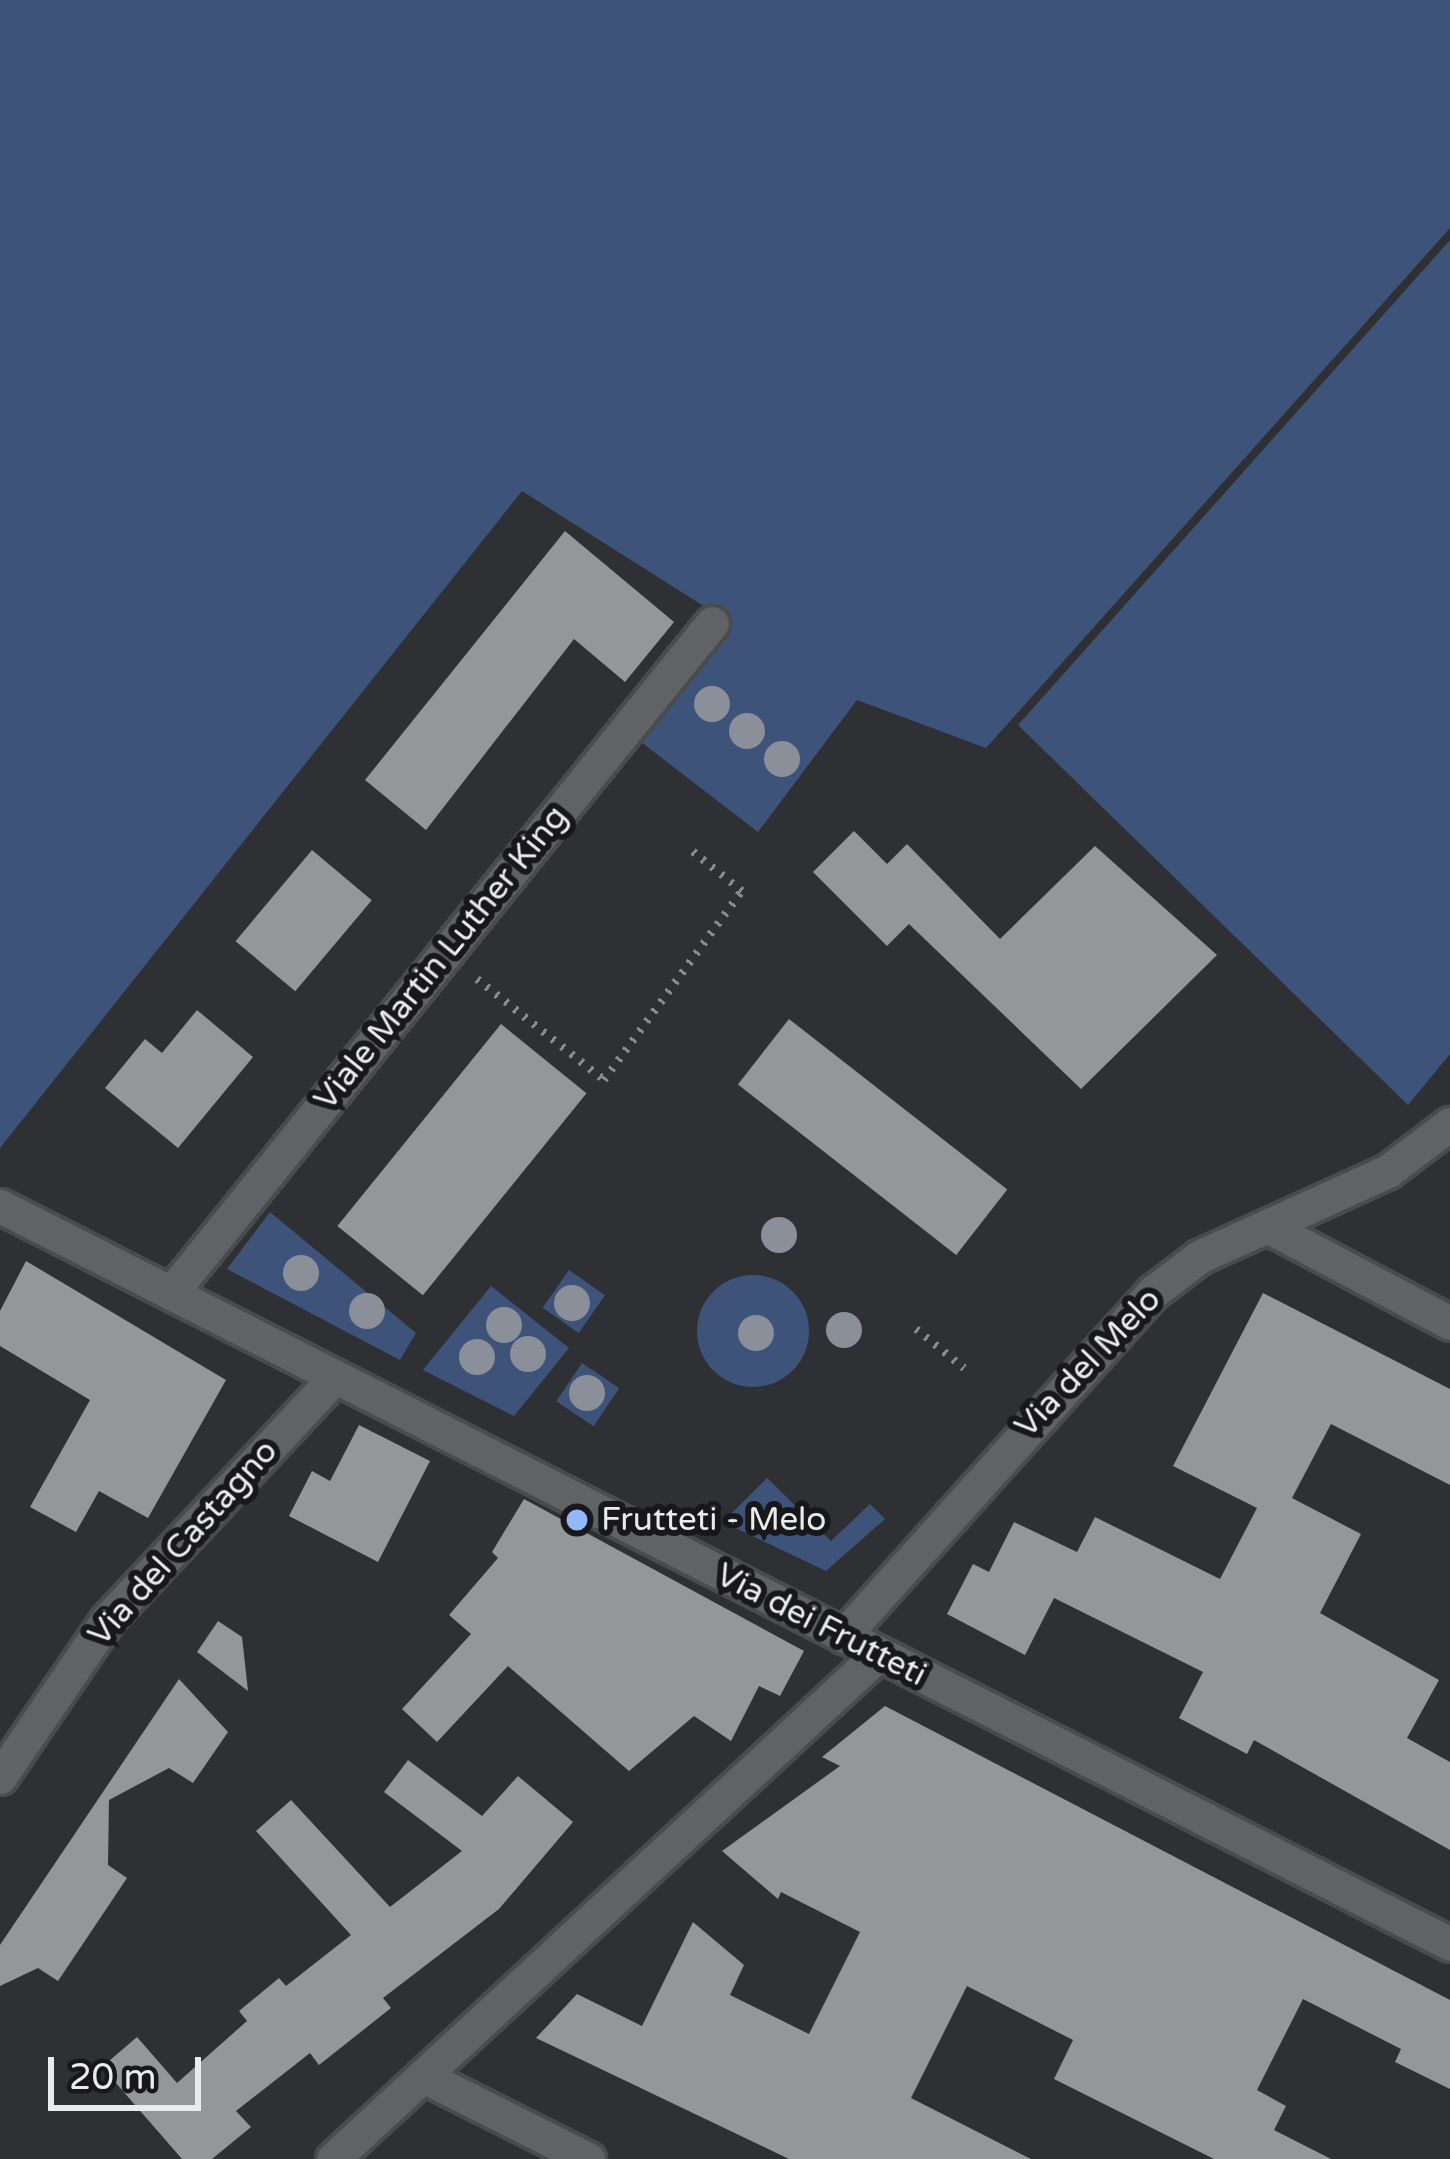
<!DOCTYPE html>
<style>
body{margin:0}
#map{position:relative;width:1450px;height:2159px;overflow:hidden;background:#2f3033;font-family:"Varela Round",sans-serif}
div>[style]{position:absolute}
.green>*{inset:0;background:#3e537a;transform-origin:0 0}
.round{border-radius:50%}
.building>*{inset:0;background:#949699;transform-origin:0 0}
.path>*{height:8px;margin-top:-4px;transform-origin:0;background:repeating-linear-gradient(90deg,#898a8c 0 3px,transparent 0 12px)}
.roads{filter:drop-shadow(3px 0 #4a4b4d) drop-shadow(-3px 0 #4a4b4d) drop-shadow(0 3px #4a4b4d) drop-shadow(0 -3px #4a4b4d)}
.minor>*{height:33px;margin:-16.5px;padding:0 16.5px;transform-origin:16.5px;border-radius:16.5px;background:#616265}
.trees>*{width:36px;height:36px;margin:-18px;border-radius:50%;background:#8a8f9a}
.dots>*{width:33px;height:33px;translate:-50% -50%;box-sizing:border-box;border:6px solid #18181a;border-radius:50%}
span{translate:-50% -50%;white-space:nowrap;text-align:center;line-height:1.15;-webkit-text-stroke:12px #18181a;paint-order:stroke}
.street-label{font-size:33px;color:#eaebec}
.poi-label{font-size:33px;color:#eaebec}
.left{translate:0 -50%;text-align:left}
.scale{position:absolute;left:48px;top:2057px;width:153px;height:54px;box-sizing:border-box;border:6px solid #eaebec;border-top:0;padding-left:15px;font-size:36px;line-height:42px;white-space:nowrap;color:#eaebec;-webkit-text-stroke:9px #18181a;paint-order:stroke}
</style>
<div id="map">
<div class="green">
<i style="clip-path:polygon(0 0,1450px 0,1450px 228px,986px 748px,857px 700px,758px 832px,641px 742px,732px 624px,522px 491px,0 1148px)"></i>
<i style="clip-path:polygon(1450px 240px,1450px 1054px,1408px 1105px,1018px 725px)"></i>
<i style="clip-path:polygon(270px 1212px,416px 1333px,400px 1360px,227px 1269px)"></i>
<i style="left:569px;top:1270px;width:44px;height:46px;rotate:35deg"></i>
<i class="round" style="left:697px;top:1275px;width:112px;height:112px"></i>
<i style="clip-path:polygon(491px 1286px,569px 1348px,514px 1416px,423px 1370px)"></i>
<i style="left:582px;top:1363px;width:45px;height:46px;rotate:34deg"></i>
<i style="clip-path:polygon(767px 1478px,831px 1541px,870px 1504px,885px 1519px,826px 1571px,723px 1522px)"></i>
</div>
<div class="building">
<i style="clip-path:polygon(565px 531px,674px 622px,625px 682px,574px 639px,426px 830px,365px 780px)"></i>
<i style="clip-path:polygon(854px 831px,887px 864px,907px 844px,1000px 939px,1095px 846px,1217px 955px,1081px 1089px,909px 924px,887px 946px,813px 872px)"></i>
<i style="left:312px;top:850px;width:78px;height:119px;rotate:40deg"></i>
<i style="clip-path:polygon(197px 1010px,253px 1057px,178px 1148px,105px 1088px,145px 1039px,162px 1053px)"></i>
<i style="left:789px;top:1019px;width:277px;height:83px;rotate:38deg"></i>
<i style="left:501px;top:1024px;width:110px;height:260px;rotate:39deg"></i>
<i style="clip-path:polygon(26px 1261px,226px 1380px,148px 1518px,99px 1491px,76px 1532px,30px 1507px,90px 1400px,0 1346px,0 1311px)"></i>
<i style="clip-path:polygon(1263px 1293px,1450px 1389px,1450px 1485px,1331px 1424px,1292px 1498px,1361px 1534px,1320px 1613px,1439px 1680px,1407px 1738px,1450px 1762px,1450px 1850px,1254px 1740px,1247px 1754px,1179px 1718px,1203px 1672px,1054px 1598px,1025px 1655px,947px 1614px,973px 1564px,989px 1572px,1014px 1522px,1077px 1552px,1095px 1517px,1220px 1579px,1257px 1508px,1173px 1466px)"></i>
<i style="clip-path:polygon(359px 1425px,430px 1461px,378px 1562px,289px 1516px,312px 1471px,330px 1481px)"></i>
<i style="clip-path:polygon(524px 1499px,804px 1651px,780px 1696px,759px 1686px,731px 1741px,694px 1716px,629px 1771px,508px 1666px,437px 1742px,402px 1709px,471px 1634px,449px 1615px,498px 1558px,492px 1552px)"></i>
<i style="clip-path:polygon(218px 1621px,242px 1637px,248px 1691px,197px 1652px)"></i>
<i style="clip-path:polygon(179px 1679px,228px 1732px,193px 1783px,169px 1768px,109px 1800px,108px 1865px,127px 1878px,58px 1981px,38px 1968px,0 1986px,0 1945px)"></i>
<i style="clip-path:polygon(885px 1706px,1450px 2000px,1450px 2089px,1395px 2062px,1401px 2049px,1303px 1999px,1257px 2090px,1286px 2106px,1274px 2130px,1331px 2159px,1214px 2159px,1054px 2079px,1073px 2040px,967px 1986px,911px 2098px,1031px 2159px,789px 2159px,536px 2038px,577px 1994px,642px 2026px,693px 1922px,744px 1965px,730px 1995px,809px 2034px,860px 1932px,781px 1892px,778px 1899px,722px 1851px,840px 1766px,822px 1757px)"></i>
<i style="clip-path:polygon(408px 1760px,482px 1816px,518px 1776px,573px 1822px,499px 1909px,383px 1998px,391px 2008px,319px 2065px,310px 2053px,236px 2111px,251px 2127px,212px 2159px,182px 2159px,102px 2067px,137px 2037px,177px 2083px,247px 2021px,239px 2011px,279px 1978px,286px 1986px,351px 1935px,256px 1831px,291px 1800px,390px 1907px,462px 1851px,384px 1792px)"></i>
</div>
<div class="path">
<i style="left:477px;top:979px;width:162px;rotate:38.5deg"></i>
<i style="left:604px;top:1080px;width:234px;rotate:-53.9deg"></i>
<i style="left:742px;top:891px;width:64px;rotate:-141.3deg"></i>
<i style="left:916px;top:1329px;width:62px;rotate:39.1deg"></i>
</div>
<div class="roads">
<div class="minor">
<i style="left:0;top:1206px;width:1627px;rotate:26.97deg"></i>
<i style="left:1267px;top:1226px;width:207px;rotate:27.9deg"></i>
<i style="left:171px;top:1293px;width:861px;rotate:-51.08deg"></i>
<i style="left:843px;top:1636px;width:463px;rotate:-48deg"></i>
<i style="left:1153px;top:1292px;width:58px;rotate:-37.3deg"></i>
<i style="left:1199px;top:1257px;width:208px;rotate:-24.5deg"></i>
<i style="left:1388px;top:1171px;width:78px;rotate:-37.2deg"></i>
<i style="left:0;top:1777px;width:190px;rotate:-55.7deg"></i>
<i style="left:107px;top:1620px;width:333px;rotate:-46.8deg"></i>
<i style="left:423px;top:2076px;width:185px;rotate:26.7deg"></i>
<i style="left:333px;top:2159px;width:744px;rotate:-42.77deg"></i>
</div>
</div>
<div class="trees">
<i style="left:712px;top:704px"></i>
<i style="left:747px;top:731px"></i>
<i style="left:782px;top:759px"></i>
<i style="left:779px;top:1235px"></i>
<i style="left:301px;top:1273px"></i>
<i style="left:572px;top:1303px"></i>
<i style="left:367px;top:1311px"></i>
<i style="left:504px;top:1325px"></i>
<i style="left:844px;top:1330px"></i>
<i style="left:756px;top:1333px"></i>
<i style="left:528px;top:1354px"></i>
<i style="left:477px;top:1357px"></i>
<i style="left:587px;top:1393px"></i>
</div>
<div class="dots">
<i style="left:577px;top:1520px;background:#92b7fd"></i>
</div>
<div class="street-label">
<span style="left:441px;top:958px;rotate:-51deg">Viale Martin Luther King</span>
<span style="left:1088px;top:1363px;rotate:-46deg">Via del Melo</span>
<span style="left:183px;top:1543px;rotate:-48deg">Via del Castagno</span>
<span style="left:821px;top:1625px;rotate:27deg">Via dei Frutteti</span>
</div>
<div class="poi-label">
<span class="left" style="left:601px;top:1520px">Frutteti - Melo</span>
</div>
<div class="scale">20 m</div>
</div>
